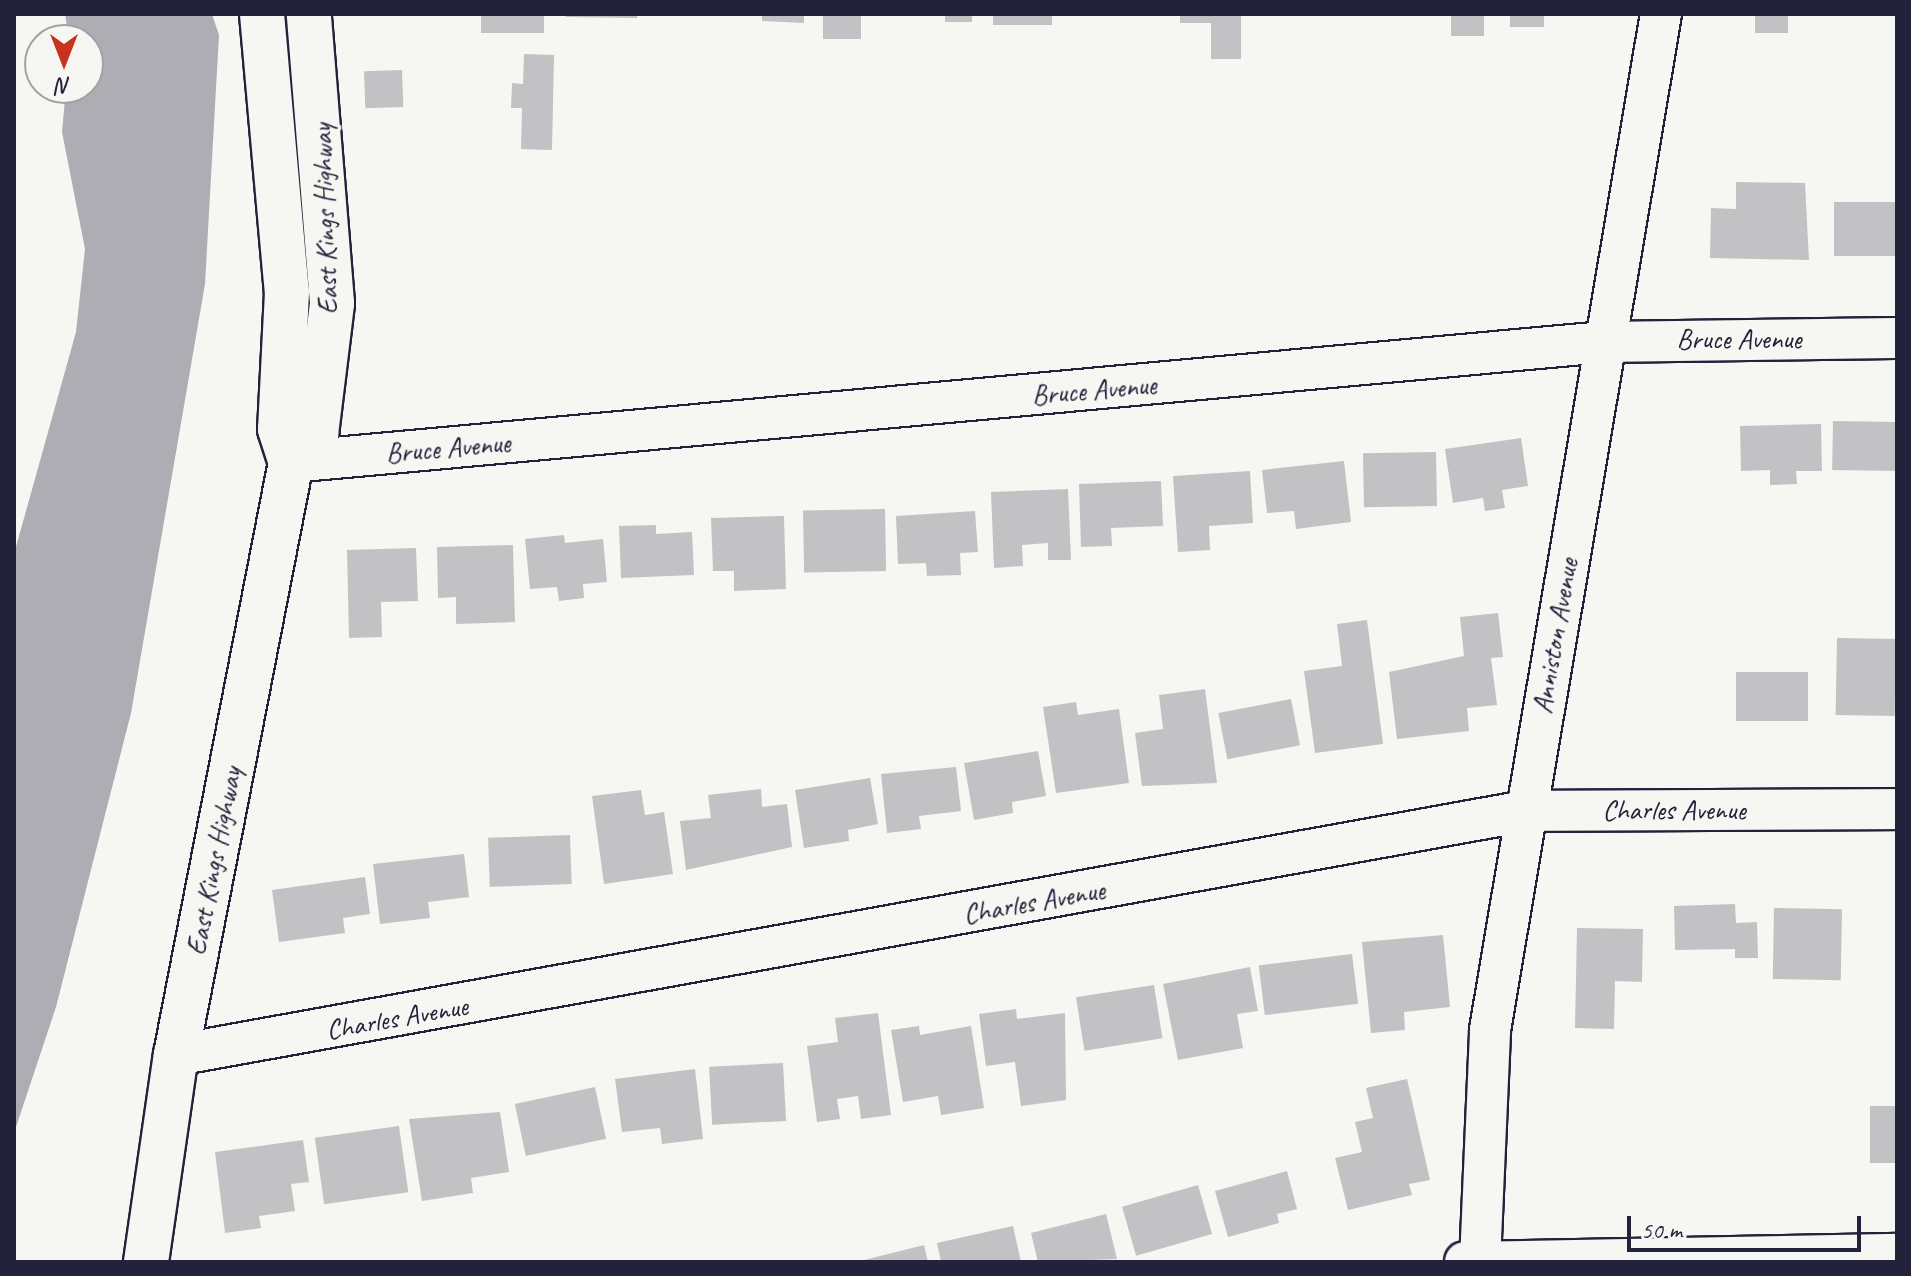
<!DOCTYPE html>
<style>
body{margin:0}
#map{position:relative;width:1911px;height:1276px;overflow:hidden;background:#f6f6f2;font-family:Caveat,sans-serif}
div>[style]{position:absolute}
.water>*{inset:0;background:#adadb3}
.building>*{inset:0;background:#c2c2c4;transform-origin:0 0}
.roads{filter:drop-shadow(2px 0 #22223b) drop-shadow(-2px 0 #22223b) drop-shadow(0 2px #22223b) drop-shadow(0 -2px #22223b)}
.minor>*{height:40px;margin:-20px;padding:0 20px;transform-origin:20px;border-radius:20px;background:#f6f6f2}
.major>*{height:44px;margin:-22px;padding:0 22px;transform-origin:22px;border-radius:22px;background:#f6f6f2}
span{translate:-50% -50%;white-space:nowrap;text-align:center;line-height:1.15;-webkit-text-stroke:7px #f6f6f2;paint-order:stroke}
.street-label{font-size:28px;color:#22223b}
.frame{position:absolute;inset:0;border:16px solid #22223b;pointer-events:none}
.north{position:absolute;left:24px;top:24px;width:80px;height:80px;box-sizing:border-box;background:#f6f6f2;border:2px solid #a1a1a9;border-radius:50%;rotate:180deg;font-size:22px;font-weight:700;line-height:32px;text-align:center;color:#22223b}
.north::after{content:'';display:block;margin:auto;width:28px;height:36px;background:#c8321e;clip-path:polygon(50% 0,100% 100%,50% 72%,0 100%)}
.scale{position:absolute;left:1627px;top:1216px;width:234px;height:36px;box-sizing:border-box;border:4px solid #22223b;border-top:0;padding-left:10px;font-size:24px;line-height:28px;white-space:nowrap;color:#22223b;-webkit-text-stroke:6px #f6f6f2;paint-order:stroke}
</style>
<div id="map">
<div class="water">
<i style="clip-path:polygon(65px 14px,212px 14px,219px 35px,205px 284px,131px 713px,56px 1007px,14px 1133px,14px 554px,76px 332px,85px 249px,62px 132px,66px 88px,88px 88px,88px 40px,69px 40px)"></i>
</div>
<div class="building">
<i style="left:481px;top:14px;width:63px;height:19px"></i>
<i style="clip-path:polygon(566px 14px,637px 14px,637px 18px,566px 17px)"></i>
<i style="clip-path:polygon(762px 14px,804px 14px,804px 23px,762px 21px)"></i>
<i style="left:823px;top:14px;width:38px;height:25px"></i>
<i style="left:945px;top:14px;width:27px;height:8px"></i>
<i style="left:993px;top:14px;width:59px;height:11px"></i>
<i style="clip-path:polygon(1180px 14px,1241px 14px,1241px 59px,1211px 59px,1211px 23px,1180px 23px)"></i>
<i style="left:1451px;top:14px;width:33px;height:22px"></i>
<i style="left:1510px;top:14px;width:34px;height:13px"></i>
<i style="left:1755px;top:14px;width:33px;height:19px"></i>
<i style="clip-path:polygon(524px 54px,554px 55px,552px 150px,521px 149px,522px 108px,511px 108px,512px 83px,523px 84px)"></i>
<i style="left:402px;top:70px;width:37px;height:38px;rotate:88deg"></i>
<i style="clip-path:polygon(1736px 182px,1805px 183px,1809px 260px,1710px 258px,1711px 208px,1736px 209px)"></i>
<i style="left:1897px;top:202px;width:54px;height:63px;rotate:90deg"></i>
<i style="left:1833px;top:421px;width:64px;height:49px;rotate:1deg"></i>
<i style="clip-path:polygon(1821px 424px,1822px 471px,1796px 471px,1797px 484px,1770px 485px,1770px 470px,1741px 471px,1740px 426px)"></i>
<i style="clip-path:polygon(1521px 438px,1528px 486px,1502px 490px,1505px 508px,1485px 511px,1483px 498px,1453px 503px,1445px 449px)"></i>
<i style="left:1436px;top:452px;width:54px;height:73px;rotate:89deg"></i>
<i style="clip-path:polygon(1344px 461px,1351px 522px,1296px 529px,1294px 511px,1267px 513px,1262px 470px)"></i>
<i style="clip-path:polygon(1250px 471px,1253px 523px,1209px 526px,1210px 550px,1178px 552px,1173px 476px)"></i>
<i style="clip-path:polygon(1161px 481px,1163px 526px,1111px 528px,1112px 546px,1081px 547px,1079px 484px)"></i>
<i style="clip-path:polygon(1068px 489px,1071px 560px,1048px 560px,1048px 543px,1022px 545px,1023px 566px,994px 568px,991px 492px)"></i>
<i style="left:885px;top:509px;width:62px;height:82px;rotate:89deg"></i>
<i style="clip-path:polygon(975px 511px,978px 552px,960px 553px,961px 575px,927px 576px,926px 563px,898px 564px,896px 516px)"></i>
<i style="clip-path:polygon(784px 516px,786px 589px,734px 591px,734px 571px,713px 571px,711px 518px)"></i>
<i style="clip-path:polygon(656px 525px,656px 534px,692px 532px,694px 575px,621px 578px,619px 526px)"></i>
<i style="clip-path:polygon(564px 535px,565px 543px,603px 539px,607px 582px,583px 584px,584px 598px,559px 601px,557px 587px,530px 589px,525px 539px)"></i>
<i style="clip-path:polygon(513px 545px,515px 622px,456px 624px,456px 597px,438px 598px,437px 547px)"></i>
<i style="clip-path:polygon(416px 548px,418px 601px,381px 602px,382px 637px,349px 638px,347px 550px)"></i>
<i style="clip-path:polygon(1498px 613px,1503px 657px,1491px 658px,1497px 705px,1467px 708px,1469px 731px,1397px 739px,1389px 672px,1464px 656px,1460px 617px)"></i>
<i style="clip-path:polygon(1367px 620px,1383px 744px,1315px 753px,1304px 671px,1342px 666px,1337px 624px)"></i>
<i style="left:1837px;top:638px;width:59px;height:77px;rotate:1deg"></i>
<i style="left:1736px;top:672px;width:72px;height:49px"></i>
<i style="clip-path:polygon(1205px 689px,1217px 783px,1142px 786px,1135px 733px,1163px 729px,1159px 695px)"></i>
<i style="left:1291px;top:699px;width:47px;height:74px;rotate:79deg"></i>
<i style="clip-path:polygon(1076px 702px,1078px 715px,1119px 709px,1129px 783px,1056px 793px,1043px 707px)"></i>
<i style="clip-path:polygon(1038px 751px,1046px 796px,1012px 802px,1013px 813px,974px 820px,964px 763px)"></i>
<i style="clip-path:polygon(956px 767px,961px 811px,919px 816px,921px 829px,887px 833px,881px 774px)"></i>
<i style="clip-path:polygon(870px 778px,878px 824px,848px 830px,849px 841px,804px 848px,795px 790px)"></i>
<i style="clip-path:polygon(761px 789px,762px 807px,787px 804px,792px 847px,686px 870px,680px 821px,711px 818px,708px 795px)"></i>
<i style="clip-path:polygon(641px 790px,645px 815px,664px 812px,673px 874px,604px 884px,592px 796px)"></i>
<i style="left:570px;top:835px;width:49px;height:82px;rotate:88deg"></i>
<i style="clip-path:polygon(464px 854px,469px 897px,428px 902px,430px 918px,380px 924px,373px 864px)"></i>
<i style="clip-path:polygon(365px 877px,370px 914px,343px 918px,345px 933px,279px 942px,272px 890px)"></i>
<i style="clip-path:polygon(1735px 904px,1736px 923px,1757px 922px,1758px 958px,1735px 958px,1735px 949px,1675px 950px,1674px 906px)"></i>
<i style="left:1774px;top:908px;width:68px;height:71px;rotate:1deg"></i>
<i style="clip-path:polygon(1577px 928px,1643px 929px,1642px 982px,1615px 981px,1614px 1029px,1575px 1028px)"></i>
<i style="clip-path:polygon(1443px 935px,1450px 1007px,1404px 1012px,1405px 1030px,1371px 1033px,1362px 942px)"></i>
<i style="left:1352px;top:954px;width:50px;height:94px;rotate:83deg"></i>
<i style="clip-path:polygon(1250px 967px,1258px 1011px,1237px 1014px,1243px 1048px,1178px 1060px,1163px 984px)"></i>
<i style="left:1154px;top:985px;width:54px;height:79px;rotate:81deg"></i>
<i style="clip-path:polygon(1016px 1009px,1017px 1019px,1065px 1013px,1066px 1100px,1021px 1106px,1015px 1062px,986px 1066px,979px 1014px)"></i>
<i style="clip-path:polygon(878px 1013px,891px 1115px,861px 1119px,858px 1096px,837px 1099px,840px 1119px,817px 1122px,807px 1046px,838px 1042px,835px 1018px)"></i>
<i style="clip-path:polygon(919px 1026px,920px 1035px,971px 1026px,984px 1108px,941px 1115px,938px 1096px,903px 1102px,891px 1030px)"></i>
<i style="left:783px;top:1063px;width:58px;height:74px;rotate:87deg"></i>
<i style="clip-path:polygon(695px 1069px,703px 1139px,662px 1144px,660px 1128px,622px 1132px,615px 1079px)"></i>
<i style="clip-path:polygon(1407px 1079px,1430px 1180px,1409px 1184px,1412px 1195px,1348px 1210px,1335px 1158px,1362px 1152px,1355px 1122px,1373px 1118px,1366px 1088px)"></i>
<i style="left:595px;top:1087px;width:53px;height:82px;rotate:78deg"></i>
<i style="left:1870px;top:1106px;width:27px;height:57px"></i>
<i style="clip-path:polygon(500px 1112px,509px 1172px,471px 1178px,473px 1193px,422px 1201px,409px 1119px)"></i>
<i style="left:399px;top:1126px;width:67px;height:85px;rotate:82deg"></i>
<i style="clip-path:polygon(303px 1140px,309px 1182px,291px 1184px,295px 1211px,259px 1216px,261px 1228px,225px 1233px,215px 1152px)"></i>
<i style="clip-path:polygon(1287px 1171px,1297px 1209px,1277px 1214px,1279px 1223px,1228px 1237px,1215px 1191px)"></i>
<i style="left:1198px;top:1185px;width:51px;height:79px;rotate:74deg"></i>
<i style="clip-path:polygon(1106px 1214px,1117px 1259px,1038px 1262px,1031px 1233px)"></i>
<i style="clip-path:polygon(1013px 1226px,1021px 1262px,941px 1262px,937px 1243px)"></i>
<i style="clip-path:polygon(924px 1245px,928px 1262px,860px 1262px,860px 1261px)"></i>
</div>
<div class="roads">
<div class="minor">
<i style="left:291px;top:462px;width:1319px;rotate:-5.22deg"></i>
<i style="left:1605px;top:342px;width:292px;rotate:-0.8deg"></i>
<i style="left:176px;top:1055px;width:1372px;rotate:-10.25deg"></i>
<i style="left:1526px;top:811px;width:371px;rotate:-0.3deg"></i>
<i style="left:1465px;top:1262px;width:432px;rotate:-1.1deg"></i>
<i style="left:1480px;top:1262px;width:232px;rotate:-87.5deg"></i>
<i style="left:1490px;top:1030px;width:1030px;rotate:-80.45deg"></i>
</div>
<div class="major">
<i style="left:262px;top:14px;width:279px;rotate:84.9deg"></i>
<i style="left:287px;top:292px;width:137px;rotate:92.9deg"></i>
<i style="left:280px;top:429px;width:35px;rotate:72deg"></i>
<i style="left:146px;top:1262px;width:209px;rotate:-81.8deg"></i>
<i style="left:176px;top:1055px;width:604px;rotate:-79.02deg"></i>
<i style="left:291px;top:462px;width:38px;rotate:-48deg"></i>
<i style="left:316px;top:434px;width:132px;rotate:-83deg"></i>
<i style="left:332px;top:303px;width:290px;rotate:-94.6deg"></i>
</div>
</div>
<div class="street-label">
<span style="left:325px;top:219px;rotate:-92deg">East Kings Highway</span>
<span style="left:1739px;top:339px">Bruce Avenue</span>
<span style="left:1094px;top:390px;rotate:-5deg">Bruce Avenue</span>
<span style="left:448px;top:448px;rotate:-5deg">Bruce Avenue</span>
<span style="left:1555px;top:636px;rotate:-80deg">Anniston Avenue</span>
<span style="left:1674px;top:810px">Charles Avenue</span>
<span style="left:214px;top:861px;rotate:-79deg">East Kings Highway</span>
<span style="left:1034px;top:902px;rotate:-10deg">Charles Avenue</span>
<span style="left:397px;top:1018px;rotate:-10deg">Charles Avenue</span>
</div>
<div class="frame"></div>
<div class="north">N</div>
<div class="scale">50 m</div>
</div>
